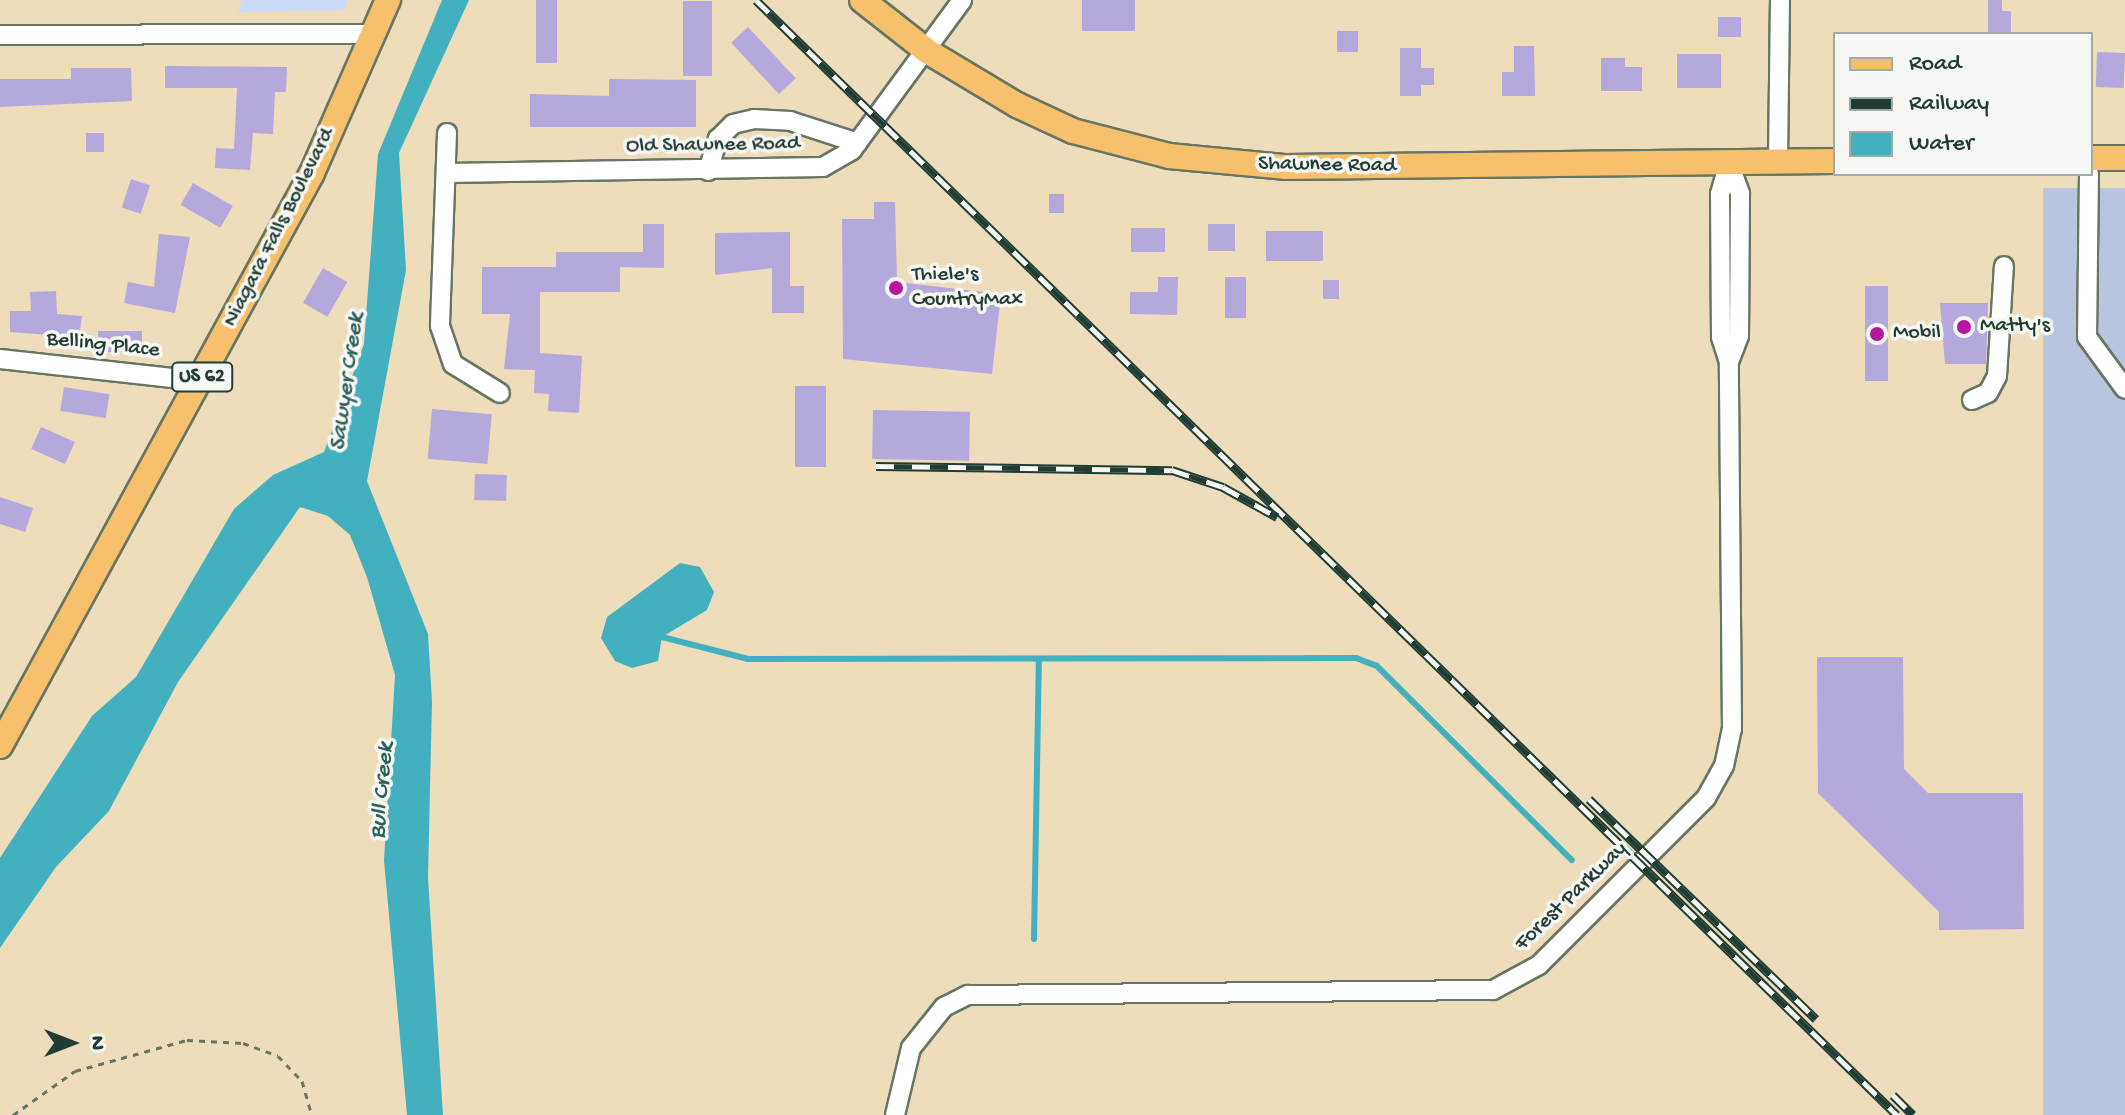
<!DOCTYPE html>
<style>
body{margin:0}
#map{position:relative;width:2125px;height:1115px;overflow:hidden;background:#edddbb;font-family:"Gochi Hand",sans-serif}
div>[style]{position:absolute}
.built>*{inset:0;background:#cddbfa}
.industrial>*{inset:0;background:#b9c5de;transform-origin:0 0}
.water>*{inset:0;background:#43b0c0}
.stream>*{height:6px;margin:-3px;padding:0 3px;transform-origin:3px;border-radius:3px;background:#43b0c0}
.building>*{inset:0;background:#b5a8dc;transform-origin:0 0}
.path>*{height:3px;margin-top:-1.5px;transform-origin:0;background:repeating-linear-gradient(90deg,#677563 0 6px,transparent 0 12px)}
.roads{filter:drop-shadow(2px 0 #677563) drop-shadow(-2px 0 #677563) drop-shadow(0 2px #677563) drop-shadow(0 -2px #677563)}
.minor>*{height:18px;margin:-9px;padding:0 9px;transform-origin:9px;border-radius:9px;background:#fff}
.major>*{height:24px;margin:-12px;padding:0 12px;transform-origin:12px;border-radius:12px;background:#f7c06c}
.rail>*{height:9px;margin-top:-4.5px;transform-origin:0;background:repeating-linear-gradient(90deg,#f6f6f2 0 18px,#1f3d34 0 36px);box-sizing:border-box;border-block:2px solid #1f3d34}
.dots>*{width:22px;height:22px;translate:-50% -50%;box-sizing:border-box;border:4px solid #f6f6f2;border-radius:50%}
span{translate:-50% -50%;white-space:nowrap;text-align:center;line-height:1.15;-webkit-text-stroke:7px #f6f6f2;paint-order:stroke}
.shield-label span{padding:2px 6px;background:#f6f6f2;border:2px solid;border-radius:6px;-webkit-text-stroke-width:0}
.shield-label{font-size:20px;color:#1f3d34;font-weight:700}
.street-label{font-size:22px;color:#1f3d34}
.poi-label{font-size:22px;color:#1f3d34}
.left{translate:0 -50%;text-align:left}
.water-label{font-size:24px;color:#2a605e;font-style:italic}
.legend{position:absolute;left:1833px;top:32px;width:260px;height:144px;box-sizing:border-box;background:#f6f6f2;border:2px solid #a0aca6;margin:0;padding:10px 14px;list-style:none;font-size:24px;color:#1f3d34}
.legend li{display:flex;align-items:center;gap:16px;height:40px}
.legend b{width:40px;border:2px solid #a0aca6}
.north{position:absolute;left:32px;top:1003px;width:80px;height:80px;-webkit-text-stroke:6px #f6f6f2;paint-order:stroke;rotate:90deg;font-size:22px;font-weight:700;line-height:32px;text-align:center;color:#1f3d34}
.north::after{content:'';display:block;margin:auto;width:28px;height:36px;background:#1f3d34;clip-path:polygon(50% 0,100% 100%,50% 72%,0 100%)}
</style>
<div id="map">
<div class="built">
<i style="clip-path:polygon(242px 0,348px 0,345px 10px,238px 12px)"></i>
</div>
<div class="industrial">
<i style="left:2125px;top:188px;width:927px;height:82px;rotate:90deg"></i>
</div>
<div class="water">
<i style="clip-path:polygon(442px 0,469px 0,399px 153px,406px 270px,367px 481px,428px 634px,432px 701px,428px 878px,443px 1115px,407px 1115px,384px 860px,395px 675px,367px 577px,350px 535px,328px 516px,300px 507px,178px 682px,109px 811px,56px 867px,0 948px,0 858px,92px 716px,136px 677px,234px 509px,273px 475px,324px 452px,364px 344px,378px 154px)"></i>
<i style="clip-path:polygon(680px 563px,700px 567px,714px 592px,707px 610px,662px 637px,658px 661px,632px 668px,615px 661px,601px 638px,607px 617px)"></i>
</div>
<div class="stream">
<i style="left:662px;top:637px;width:89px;rotate:14.3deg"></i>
<i style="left:748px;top:659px;width:608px;rotate:-0.09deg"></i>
<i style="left:1356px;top:658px;width:22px;rotate:21deg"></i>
<i style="left:1377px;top:666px;width:275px;rotate:44.9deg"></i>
<i style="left:1034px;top:939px;width:280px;rotate:-89deg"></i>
</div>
<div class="building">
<i style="left:536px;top:0;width:21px;height:63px"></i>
<i style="left:1082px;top:0;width:53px;height:31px"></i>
<i style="clip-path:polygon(1988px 0,2002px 0,2002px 11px,2011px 11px,2011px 33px,1988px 33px)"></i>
<i style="left:683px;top:1px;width:29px;height:75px"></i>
<i style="left:1718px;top:17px;width:23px;height:20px"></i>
<i style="left:748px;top:27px;width:70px;height:23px;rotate:47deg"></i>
<i style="left:1337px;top:31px;width:21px;height:21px"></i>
<i style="clip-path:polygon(1514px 46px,1534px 46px,1535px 96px,1502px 96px,1502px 72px,1514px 72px)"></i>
<i style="clip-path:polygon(1400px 48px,1421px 48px,1421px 68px,1434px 68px,1434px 85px,1421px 85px,1421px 96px,1400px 96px)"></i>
<i style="left:2097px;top:52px;width:28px;height:35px;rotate:2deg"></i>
<i style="left:1677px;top:54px;width:44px;height:34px"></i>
<i style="clip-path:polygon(1601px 58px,1625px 58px,1625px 67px,1642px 67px,1642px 91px,1601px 91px)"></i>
<i style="clip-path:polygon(165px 66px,287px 67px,286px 92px,275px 92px,273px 134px,253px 133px,250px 170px,215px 168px,216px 148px,234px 149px,237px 88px,165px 88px)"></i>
<i style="clip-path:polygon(71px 68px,131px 68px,132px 101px,0 107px,0 79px,71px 79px)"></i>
<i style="clip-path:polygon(609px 79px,696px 80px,696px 127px,530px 127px,530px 94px,609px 96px)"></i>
<i style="left:86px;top:133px;width:18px;height:19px"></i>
<i style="left:131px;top:179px;width:20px;height:30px;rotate:18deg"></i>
<i style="left:193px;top:183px;width:46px;height:25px;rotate:30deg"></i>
<i style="left:1049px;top:194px;width:15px;height:19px"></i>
<i style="clip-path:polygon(874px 202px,895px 202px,897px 282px,1001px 294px,992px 374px,843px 359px,842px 219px,874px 219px)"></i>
<i style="clip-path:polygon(643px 224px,664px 224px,664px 268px,620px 267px,620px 292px,540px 292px,540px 353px,582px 356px,579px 413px,548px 411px,549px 394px,534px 393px,535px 370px,504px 369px,510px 314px,482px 314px,482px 267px,556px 267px,556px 252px,643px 252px)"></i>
<i style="left:1208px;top:224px;width:27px;height:27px"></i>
<i style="left:1131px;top:228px;width:34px;height:24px"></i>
<i style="left:1266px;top:231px;width:57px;height:30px"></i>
<i style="clip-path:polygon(790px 232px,790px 286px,804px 286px,804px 313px,772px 313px,772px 268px,715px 275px,715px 233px)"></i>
<i style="clip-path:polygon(159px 234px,190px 237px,175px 313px,124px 303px,128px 282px,154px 287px)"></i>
<i style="left:323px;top:268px;width:28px;height:40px;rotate:30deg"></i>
<i style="clip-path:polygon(1158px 277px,1178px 277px,1177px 315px,1130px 314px,1130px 292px,1158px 292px)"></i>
<i style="left:1225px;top:277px;width:21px;height:41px"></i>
<i style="left:1323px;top:280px;width:16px;height:19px"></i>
<i style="left:1865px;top:286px;width:23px;height:95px"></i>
<i style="clip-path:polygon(56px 291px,57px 314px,82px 316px,79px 337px,10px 332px,10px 311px,31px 311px,30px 292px)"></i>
<i style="clip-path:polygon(1940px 303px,1988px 303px,1986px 364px,1945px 364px)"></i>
<i style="left:98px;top:331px;width:44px;height:21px"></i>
<i style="left:795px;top:386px;width:31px;height:81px"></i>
<i style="left:64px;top:387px;width:46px;height:24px;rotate:9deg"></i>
<i style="left:432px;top:409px;width:60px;height:50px;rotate:5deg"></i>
<i style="left:873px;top:410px;width:97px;height:49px;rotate:1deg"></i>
<i style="left:41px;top:427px;width:37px;height:24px;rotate:24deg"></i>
<i style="left:475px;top:474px;width:32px;height:26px;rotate:2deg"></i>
<i style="clip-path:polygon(0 497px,33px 508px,25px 532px,0 524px)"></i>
<i style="clip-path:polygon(1817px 657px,1903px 657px,1904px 769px,1928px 793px,2023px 793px,2024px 929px,1939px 930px,1939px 912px,1818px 793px)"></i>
</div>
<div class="path">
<i style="left:13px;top:1115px;width:76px;rotate:-35.4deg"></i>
<i style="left:75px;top:1071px;width:116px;rotate:-15.5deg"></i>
<i style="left:187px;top:1040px;width:56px;rotate:3.1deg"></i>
<i style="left:243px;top:1043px;width:37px;rotate:20deg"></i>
<i style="left:278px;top:1056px;width:35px;rotate:46deg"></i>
<i style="left:302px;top:1081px;width:35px;rotate:74deg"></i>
</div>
<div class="roads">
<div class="minor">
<i style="left:0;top:35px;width:375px;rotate:-0.2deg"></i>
<i style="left:447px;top:133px;width:193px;rotate:92.1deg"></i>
<i style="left:440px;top:326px;width:40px;rotate:71.1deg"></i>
<i style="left:453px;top:364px;width:55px;rotate:31.7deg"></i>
<i style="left:1778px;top:162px;width:162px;rotate:-89.3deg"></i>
<i style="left:1729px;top:163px;width:33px;rotate:70deg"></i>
<i style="left:1740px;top:194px;width:142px;rotate:90.4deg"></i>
<i style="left:1739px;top:336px;width:28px;rotate:111deg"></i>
<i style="left:708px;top:171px;width:34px;rotate:-73deg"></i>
<i style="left:718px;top:139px;width:21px;rotate:-45deg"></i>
<i style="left:733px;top:124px;width:22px;rotate:-13deg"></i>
<i style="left:754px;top:119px;width:36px;rotate:3deg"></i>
<i style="left:790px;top:121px;width:71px;rotate:17.9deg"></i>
<i style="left:447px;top:173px;width:376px;rotate:-0.9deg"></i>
<i style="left:823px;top:167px;width:34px;rotate:-30deg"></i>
<i style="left:852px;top:150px;width:186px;rotate:-53.7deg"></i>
<i style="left:2089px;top:174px;width:163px;rotate:90.7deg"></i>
<i style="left:2087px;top:337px;width:64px;rotate:53.8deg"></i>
<i style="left:0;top:359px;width:201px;rotate:6.3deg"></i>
<i style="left:1972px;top:400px;width:17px;rotate:-24deg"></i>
<i style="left:1988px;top:393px;width:19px;rotate:-62deg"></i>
<i style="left:1997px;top:376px;width:110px;rotate:-86.4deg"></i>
<i style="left:895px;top:1115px;width:69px;rotate:-76.6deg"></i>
<i style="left:911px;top:1048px;width:53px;rotate:-51.2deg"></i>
<i style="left:944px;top:1007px;width:27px;rotate:-27deg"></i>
<i style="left:968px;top:995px;width:525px;rotate:-0.55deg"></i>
<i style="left:1493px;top:990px;width:52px;rotate:-28.5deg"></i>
<i style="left:1539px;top:965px;width:236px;rotate:-45deg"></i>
<i style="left:1706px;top:798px;width:37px;rotate:-61deg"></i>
<i style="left:1724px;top:766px;width:38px;rotate:-78deg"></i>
<i style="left:1732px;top:729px;width:367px;rotate:-90.5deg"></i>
<i style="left:1729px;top:362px;width:26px;rotate:-108deg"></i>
<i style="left:1721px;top:337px;width:143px;rotate:-90.4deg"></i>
<i style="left:1720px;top:194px;width:32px;rotate:-74deg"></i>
</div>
<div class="major">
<i style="left:862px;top:0;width:83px;rotate:38.1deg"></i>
<i style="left:927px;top:51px;width:105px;rotate:31deg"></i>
<i style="left:1017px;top:105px;width:62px;rotate:24.9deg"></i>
<i style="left:1073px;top:131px;width:99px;rotate:14.6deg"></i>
<i style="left:1169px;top:156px;width:118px;rotate:5.4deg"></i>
<i style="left:1286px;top:167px;width:549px;rotate:-0.63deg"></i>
<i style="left:2091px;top:158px;width:34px"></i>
<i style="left:0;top:746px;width:652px;rotate:-61.43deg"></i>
<i style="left:312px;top:173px;width:189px;rotate:-66.3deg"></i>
</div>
</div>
<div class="rail">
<i style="left:756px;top:0;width:1595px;rotate:44.34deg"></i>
<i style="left:876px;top:466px;width:296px;rotate:0.8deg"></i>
<i style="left:1172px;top:470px;width:54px;rotate:18.4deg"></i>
<i style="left:1223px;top:487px;width:62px;rotate:29.1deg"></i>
<i style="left:1589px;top:799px;width:316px;rotate:44.1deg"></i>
<i style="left:1893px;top:1095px;width:28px;rotate:45deg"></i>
</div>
<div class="dots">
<i style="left:896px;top:288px;background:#b5179e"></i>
<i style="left:1964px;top:327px;background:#b5179e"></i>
<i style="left:1877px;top:334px;background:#b5179e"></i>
</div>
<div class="shield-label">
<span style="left:202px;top:377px">US 62</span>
</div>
<div class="street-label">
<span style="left:713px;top:146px;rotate:-1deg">Old Shawnee Road</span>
<span style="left:1327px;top:166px;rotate:1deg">Shawnee Road</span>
<span style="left:280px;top:228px;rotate:-63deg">Niagara Falls Boulevard</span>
<span style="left:103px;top:346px;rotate:6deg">Belling Place</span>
<span style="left:1572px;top:897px;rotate:-44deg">Forest Parkway</span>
</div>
<div class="poi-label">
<span class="left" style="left:912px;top:288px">Thiele's<br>CountryMax</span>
<span class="left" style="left:1980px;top:327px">Matty's</span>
<span class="left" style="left:1893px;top:334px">Mobil</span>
</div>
<div class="water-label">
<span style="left:348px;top:382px;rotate:-82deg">Sawyer Creek</span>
<span style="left:383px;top:791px;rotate:-85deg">Bull Creek</span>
</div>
<ul class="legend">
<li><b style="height:10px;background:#f7c06c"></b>Road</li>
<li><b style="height:10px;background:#1f3d34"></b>Railway</li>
<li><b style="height:22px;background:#43b0c0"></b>Water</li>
</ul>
<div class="north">N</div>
</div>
